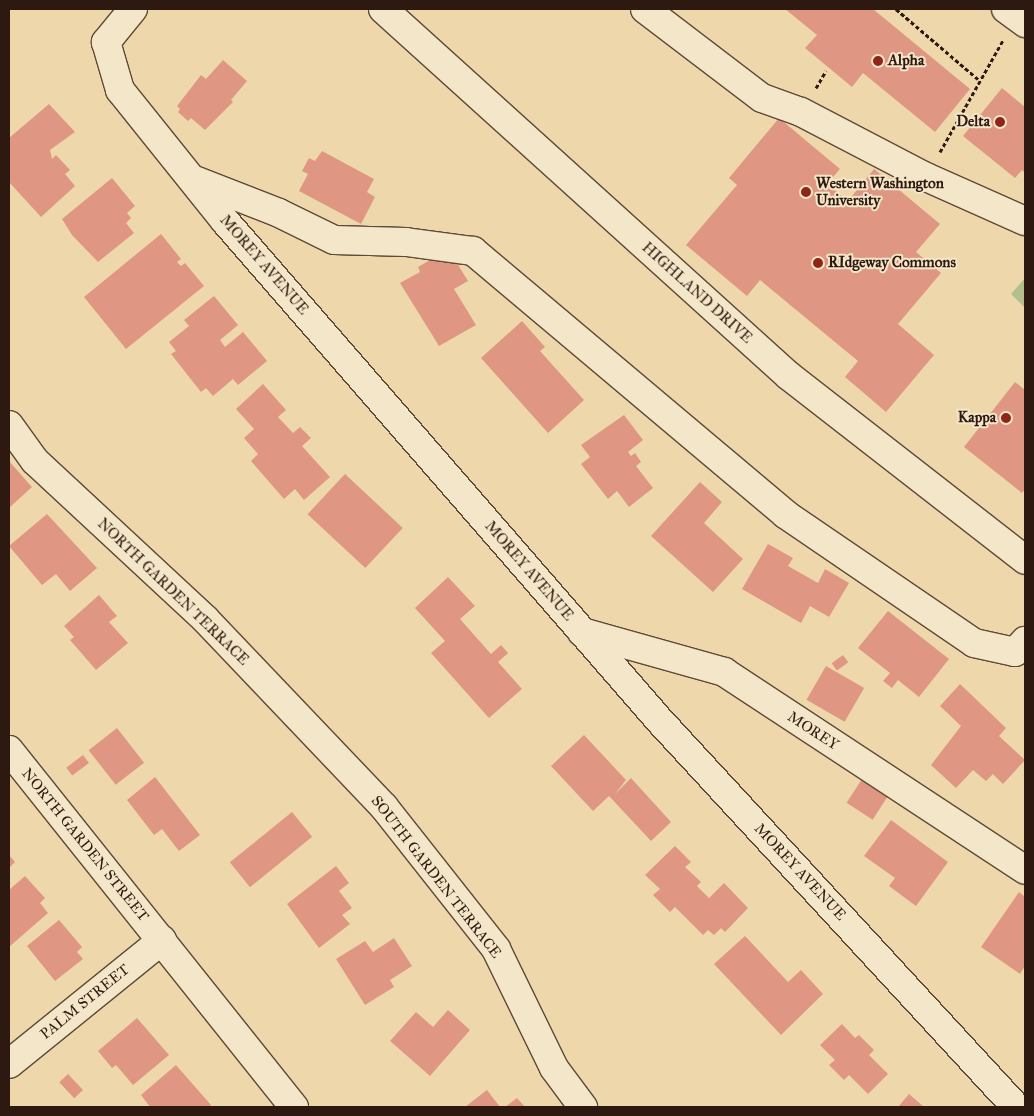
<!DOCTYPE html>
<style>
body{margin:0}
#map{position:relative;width:1034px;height:1116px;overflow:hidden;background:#eed8ab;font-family:"IM FELL Great Primer",serif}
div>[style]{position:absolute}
.green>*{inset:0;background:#b3c08d}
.building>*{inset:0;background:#df9783;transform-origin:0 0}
.path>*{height:3px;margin-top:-1.5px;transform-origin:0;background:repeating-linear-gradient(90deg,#2e1911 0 4px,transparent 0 6.5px)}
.roads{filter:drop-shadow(1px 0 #5e4938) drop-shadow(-1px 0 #5e4938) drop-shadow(0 1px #5e4938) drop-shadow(0 -1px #5e4938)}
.minor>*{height:28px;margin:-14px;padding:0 14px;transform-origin:14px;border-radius:14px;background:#f4e6c8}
.dots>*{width:14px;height:14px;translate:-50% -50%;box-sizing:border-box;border:2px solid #f4e6c8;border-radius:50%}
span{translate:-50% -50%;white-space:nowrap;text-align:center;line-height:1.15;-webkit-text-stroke:4px #f4e6c8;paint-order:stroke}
.poi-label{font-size:15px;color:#2e1911;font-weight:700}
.left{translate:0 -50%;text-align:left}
.right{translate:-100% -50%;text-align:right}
.street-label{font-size:15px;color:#2e1911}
.frame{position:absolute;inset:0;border:10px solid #2e1911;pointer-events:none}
</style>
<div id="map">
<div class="green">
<i style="clip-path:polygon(1025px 278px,1025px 308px,1011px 294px)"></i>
</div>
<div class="building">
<i style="clip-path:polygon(785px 9px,873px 9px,970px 89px,935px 132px,863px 73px,852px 87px,805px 48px,817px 35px)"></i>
<i style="clip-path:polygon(223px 60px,247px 81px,231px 100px,233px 102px,205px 130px,191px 118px,188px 121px,178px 112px,180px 109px,177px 106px,201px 75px,206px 79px)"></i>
<i style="clip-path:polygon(1002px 88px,1025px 107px,1025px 173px,1022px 170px,1015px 178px,963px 136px)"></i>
<i style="clip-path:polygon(49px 104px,75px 132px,50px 150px,52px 159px,56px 155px,70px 170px,65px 174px,75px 186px,41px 217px,9px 182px,9px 138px)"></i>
<i style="clip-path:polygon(779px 118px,840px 169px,827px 184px,848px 201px,874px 169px,940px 224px,916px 252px,941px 273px,898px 324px,934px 355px,886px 412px,845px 377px,858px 361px,760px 280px,747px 296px,686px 245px,737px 185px,729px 178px)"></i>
<i style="clip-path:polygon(322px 151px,374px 179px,367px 192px,375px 197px,361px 224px,299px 191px,308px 174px,302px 171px,309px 158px,315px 161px)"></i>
<i style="clip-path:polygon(112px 178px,135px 206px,127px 213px,131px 218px,126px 223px,134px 233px,98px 262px,72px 235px,62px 219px)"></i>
<i style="clip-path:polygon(161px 234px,181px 259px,177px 262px,181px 266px,185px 263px,204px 286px,126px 349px,84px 297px)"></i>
<i style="clip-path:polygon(452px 255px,468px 281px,454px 289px,476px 325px,439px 346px,400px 283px,420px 272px,418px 267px,437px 256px,441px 262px)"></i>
<i style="clip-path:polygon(214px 296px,238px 325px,220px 340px,225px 347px,243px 332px,267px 361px,238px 385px,233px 379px,213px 396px,206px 388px,201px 392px,171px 354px,176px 351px,169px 342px,189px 326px,184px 320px)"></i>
<i style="clip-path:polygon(522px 321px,545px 347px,540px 351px,584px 400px,548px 433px,481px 358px)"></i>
<i style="clip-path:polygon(1015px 382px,1025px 390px,1025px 489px,1022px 493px,964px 447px)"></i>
<i style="clip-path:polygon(263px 384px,286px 410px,278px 417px,293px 433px,300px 427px,311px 438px,302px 446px,330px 477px,304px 500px,295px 489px,284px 499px,251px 461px,258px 454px,244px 438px,254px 429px,236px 409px)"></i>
<i style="clip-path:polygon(624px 415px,643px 440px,628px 452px,631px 456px,635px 453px,641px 462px,636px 466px,653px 488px,629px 507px,617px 491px,608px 499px,581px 464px,590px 457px,581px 445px)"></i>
<i style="clip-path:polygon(9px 461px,32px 487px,9px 508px)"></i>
<i style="left:345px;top:474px;width:79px;height:55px;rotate:43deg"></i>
<i style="clip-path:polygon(700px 482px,722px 502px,704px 523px,743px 559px,713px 592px,651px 536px)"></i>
<i style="clip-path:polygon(47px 514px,97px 568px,70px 591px,56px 574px,42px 585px,9px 546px)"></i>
<i style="clip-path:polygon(768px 544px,793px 558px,788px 566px,818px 583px,825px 569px,849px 583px,829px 617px,810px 606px,801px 623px,742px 589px)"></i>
<i style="clip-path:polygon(448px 577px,475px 606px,460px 619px,491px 654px,501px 645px,508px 653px,498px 662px,522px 689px,489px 718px,431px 653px,445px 641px,415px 608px)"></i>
<i style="clip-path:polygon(99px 595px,117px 616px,109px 622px,128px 643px,96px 670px,70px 640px,74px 637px,64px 626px)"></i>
<i style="clip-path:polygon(888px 611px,949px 659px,919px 697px,898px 680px,892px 688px,883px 681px,890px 673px,858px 648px)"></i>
<i style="left:843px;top:655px;width:9px;height:14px;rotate:54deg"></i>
<i style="left:826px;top:666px;width:44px;height:39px;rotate:30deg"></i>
<i style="clip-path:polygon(960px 684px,1006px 728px,999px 736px,1025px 760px,1003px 784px,993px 774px,986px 781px,973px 770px,956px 788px,931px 765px,961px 726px,940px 706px)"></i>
<i style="left:117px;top:728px;width:44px;height:36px;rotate:52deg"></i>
<i style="clip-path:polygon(584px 735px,626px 780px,615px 794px,631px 778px,671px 822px,651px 841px,609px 796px,593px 811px,551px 766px)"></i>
<i style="left:83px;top:755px;width:10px;height:21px;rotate:53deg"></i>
<i style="left:864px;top:776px;width:31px;height:32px;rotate:33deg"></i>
<i style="clip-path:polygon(155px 777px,200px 835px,179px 851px,162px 829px,154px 835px,127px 800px)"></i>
<i style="left:292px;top:812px;width:32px;height:80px;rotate:51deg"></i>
<i style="clip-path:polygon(891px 820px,948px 862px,916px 906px,889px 886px,895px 878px,864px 856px)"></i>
<i style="clip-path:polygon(675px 846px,691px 862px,685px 867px,701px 882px,697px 886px,709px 898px,724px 883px,748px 908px,725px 932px,721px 928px,714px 935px,708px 930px,703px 935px,675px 907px,670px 912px,653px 895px,660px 889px,645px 875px)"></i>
<i style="clip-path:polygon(9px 855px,15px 862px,9px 868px)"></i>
<i style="clip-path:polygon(336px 866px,349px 883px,339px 891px,352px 908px,342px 915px,350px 924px,319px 948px,287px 904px)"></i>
<i style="clip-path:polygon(25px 876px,45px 898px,40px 903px,48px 913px,9px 947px,9px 890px)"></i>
<i style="clip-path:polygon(1019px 892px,1025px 897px,1025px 966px,1020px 974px,981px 947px)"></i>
<i style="clip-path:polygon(59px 920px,82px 947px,77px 952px,83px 959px,55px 981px,27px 946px)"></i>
<i style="clip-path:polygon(745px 936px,788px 982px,801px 970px,823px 994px,781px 1035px,714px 964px)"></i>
<i style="clip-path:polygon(394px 938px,412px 966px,390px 980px,394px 987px,365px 1005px,336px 959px,365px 941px,373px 952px)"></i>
<i style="clip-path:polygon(448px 1010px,470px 1030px,430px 1076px,390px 1041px,416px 1012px,433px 1027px)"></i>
<i style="clip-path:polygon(137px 1018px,169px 1055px,133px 1085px,116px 1065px,112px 1068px,98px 1051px)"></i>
<i style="clip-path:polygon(842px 1024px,855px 1038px,859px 1035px,874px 1050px,869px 1055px,888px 1074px,868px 1094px,849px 1075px,844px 1080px,829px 1065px,835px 1060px,820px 1045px)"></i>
<i style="clip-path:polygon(176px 1065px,211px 1105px,209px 1107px,150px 1107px,141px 1095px)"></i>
<i style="left:68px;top:1074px;width:22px;height:12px;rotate:47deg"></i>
<i style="clip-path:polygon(487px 1090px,500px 1107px,465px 1107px)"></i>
<i style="clip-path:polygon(909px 1094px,924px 1107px,898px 1107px)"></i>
<i style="clip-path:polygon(517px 1098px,525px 1107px,505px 1107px)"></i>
</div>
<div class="path">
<i style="left:896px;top:9px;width:109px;rotate:40.5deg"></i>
<i style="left:816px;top:88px;width:20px;rotate:-60deg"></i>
<i style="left:940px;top:152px;width:129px;rotate:-60.6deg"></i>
</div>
<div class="roads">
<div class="minor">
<i style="left:133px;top:9px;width:43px;rotate:129.3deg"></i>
<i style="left:106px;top:42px;width:50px;rotate:73.7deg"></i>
<i style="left:120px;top:90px;width:168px;rotate:51.3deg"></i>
<i style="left:225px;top:221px;width:663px;rotate:48.98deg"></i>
<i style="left:660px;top:721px;width:525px;rotate:47.32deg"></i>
<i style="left:383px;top:9px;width:547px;rotate:42.11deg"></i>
<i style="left:789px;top:376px;width:299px;rotate:37.9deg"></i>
<i style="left:645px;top:9px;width:147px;rotate:37.3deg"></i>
<i style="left:762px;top:98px;width:41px;rotate:19.7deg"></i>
<i style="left:801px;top:112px;width:141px;rotate:27.5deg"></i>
<i style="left:926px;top:177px;width:108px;rotate:24deg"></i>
<i style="left:1006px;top:9px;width:24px;rotate:36deg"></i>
<i style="left:192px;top:179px;width:93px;rotate:21.3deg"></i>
<i style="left:279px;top:213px;width:61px;rotate:26.1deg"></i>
<i style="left:334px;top:240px;width:72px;rotate:1.6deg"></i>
<i style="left:406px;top:242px;width:68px;rotate:7.7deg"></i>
<i style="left:473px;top:251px;width:408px;rotate:40.1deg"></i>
<i style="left:785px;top:514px;width:229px;rotate:34.3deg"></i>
<i style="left:974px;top:643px;width:42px;rotate:12.4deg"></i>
<i style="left:1015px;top:652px;width:15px;rotate:-48deg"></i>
<i style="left:9px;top:425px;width:44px;rotate:54.2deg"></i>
<i style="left:35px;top:461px;width:233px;rotate:42.9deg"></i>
<i style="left:206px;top:620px;width:258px;rotate:46.4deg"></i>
<i style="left:384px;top:807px;width:181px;rotate:51.7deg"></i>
<i style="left:496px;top:949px;width:132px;rotate:64deg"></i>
<i style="left:554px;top:1068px;width:49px;rotate:53.4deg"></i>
<i style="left:582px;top:632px;width:148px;rotate:15.7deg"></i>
<i style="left:724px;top:672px;width:360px;rotate:33.3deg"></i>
<i style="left:9px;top:750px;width:457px;rotate:51.4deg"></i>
<i style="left:9px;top:1064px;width:197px;rotate:-39deg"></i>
</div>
</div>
<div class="dots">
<i style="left:878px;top:61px;background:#8f2418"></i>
<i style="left:1000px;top:122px;background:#8f2418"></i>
<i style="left:806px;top:192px;background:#8f2418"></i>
<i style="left:818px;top:263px;background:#8f2418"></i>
<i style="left:1006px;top:418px;background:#8f2418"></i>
</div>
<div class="poi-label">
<span class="left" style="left:888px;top:61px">Alpha</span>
<span class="right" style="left:990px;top:122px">Delta</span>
<span class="left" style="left:816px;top:192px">Western Washington<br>University</span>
<span class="left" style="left:828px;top:263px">RIdgeway Commons</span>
<span class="right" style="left:996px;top:418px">Kappa</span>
</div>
<div class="street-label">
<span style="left:264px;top:265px;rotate:49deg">MOREY AVENUE</span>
<span style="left:697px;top:293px;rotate:42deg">HIGHLAND DRIVE</span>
<span style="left:529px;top:571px;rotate:49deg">MOREY AVENUE</span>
<span style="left:173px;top:592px;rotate:44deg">NORTH GARDEN TERRACE</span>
<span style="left:813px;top:731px;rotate:33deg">MOREY</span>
<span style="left:85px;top:845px;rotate:51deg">NORTH GARDEN STREET</span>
<span style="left:800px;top:872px;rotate:47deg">MOREY AVENUE</span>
<span style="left:436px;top:877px;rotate:52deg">SOUTH GARDEN TERRACE</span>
<span style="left:85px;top:1002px;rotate:-39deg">PALM STREET</span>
</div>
<div class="frame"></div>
</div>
